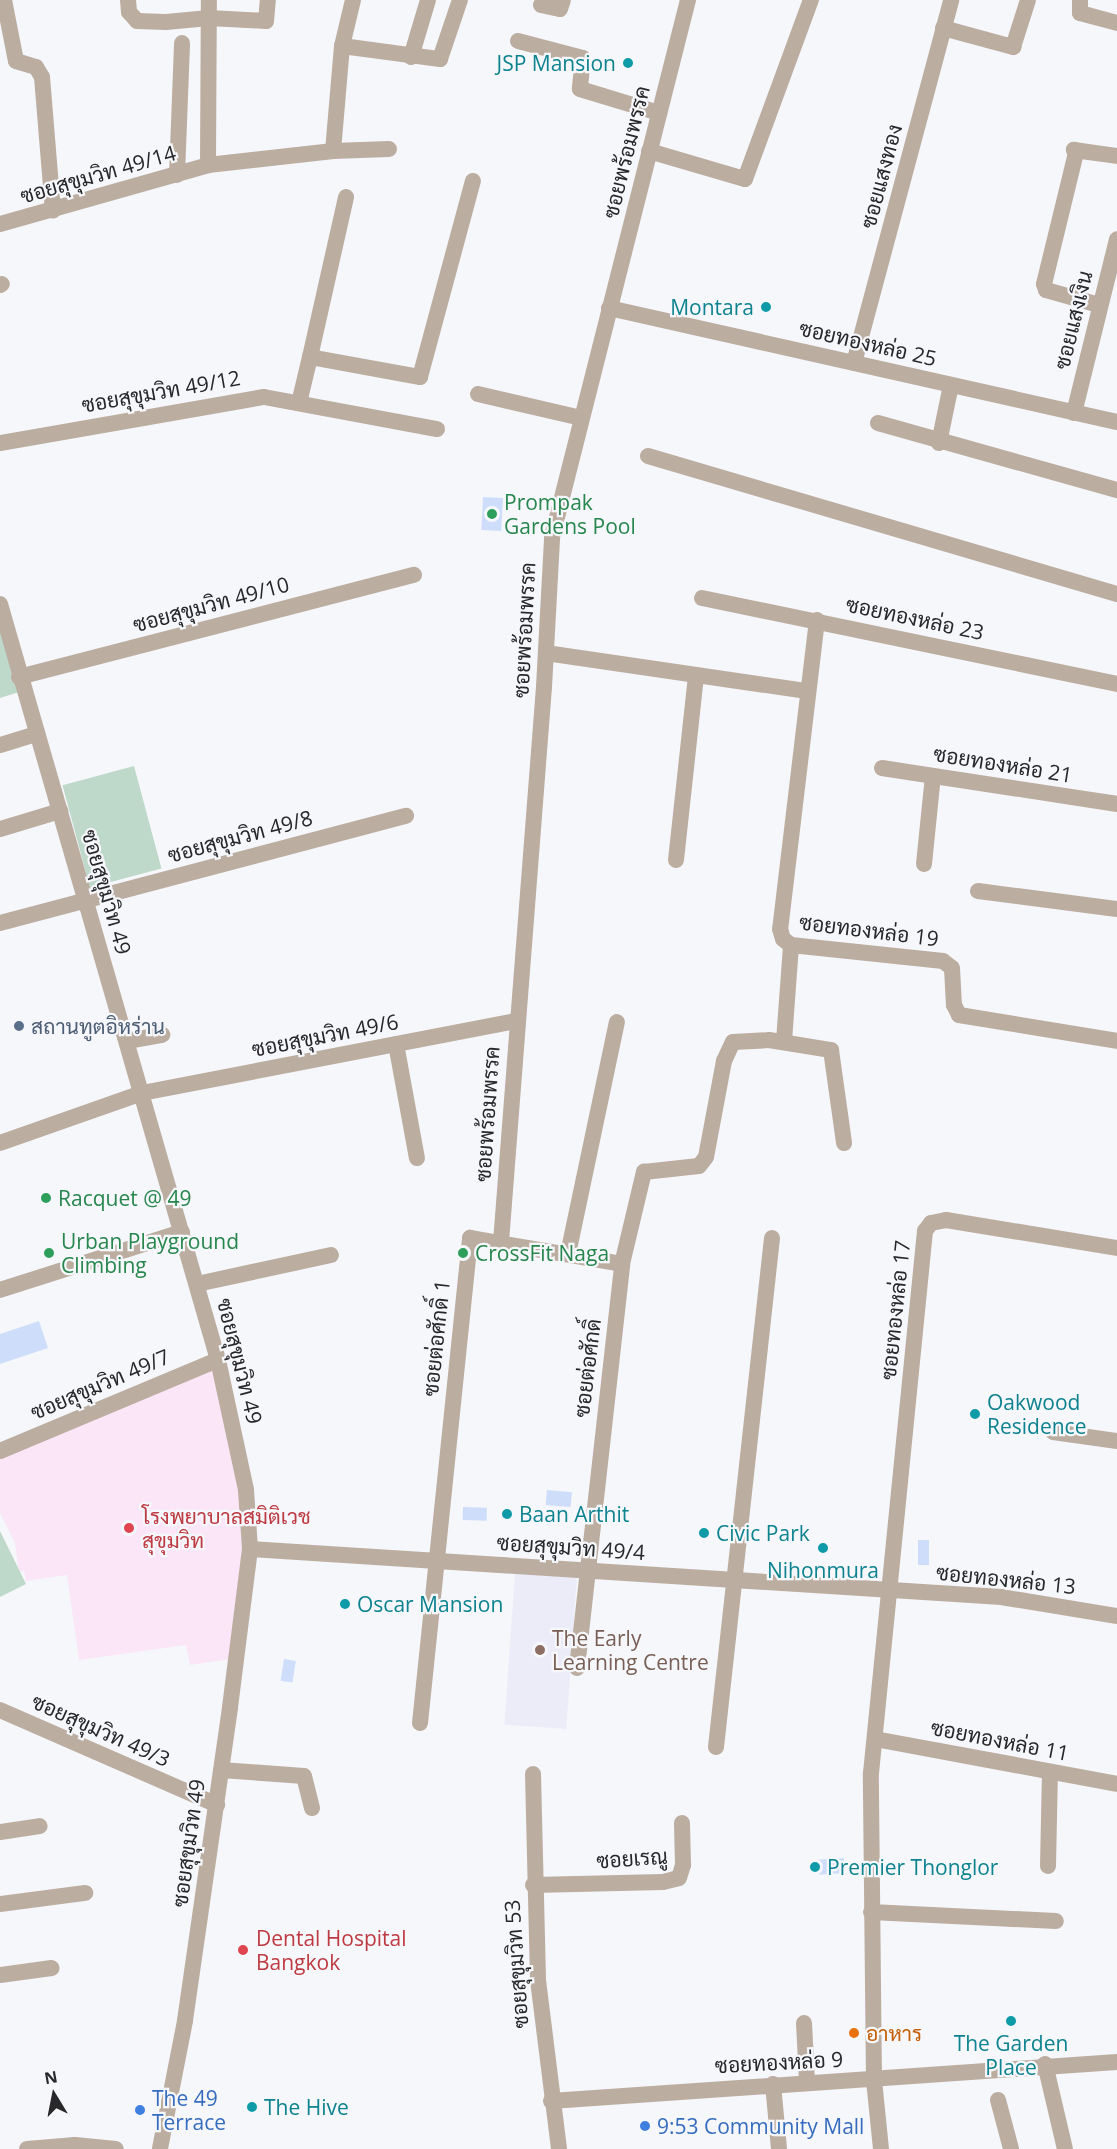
<!DOCTYPE html>
<meta charset="utf-8">
<style>
body{margin:0}
#map{position:relative;width:1117px;height:2149px;overflow:hidden;background:#f6f7fb;font-family:"Open Sans",Sarabun,sans-serif}
div>[style]{position:absolute}
.built>*{inset:0;background:#ebecf8;transform-origin:0 0}
.medical>*{inset:0;background:#fae6f6}
.green>*{inset:0;background:#bed8ca;transform-origin:0 0}
.water>*{inset:0;background:#cedefa;transform-origin:0 0}
.minor>*{height:16px;margin:-8px;padding:0 8px;transform-origin:8px;border-radius:8px;background:#bcada1}
.dots>*{width:16px;height:16px;translate:-50% -50%;box-sizing:border-box;border:3px solid #f6f7fb;border-radius:50%}
span{translate:-50% -50%;white-space:nowrap;text-align:center;line-height:1.15;-webkit-text-stroke:4.5px #f6f7fb;paint-order:stroke}
.culture-label{font-size:21px;color:#0d838f}
.right{translate:-100% -50%;text-align:right}
.left{translate:0 -50%;text-align:left}
.street-label{font-size:21px;color:#28282a}
.leisure-label{font-size:21px;color:#27864d}
.service-label{font-size:21px;color:#4e5e75}
.health-label{font-size:21px;color:#be3a42}
.education-label{font-size:21px;color:#785e54}
.food-label{font-size:21px;color:#c56008}
.shop-label{font-size:21px;color:#366cbe}
.north{position:absolute;left:24px;top:2065px;width:60px;height:60px;-webkit-text-stroke:4px #f6f7fb;paint-order:stroke;rotate:350deg;font-size:16px;font-weight:700;line-height:24px;text-align:center;color:#28282a}
.north::after{content:'';display:block;margin:auto;width:21px;height:27px;background:#28282a;clip-path:polygon(50% 0,100% 100%,50% 72%,0 100%)}
</style>
<div id="map">
<div class="built">
<i style="left:515px;top:1573px;width:62px;height:152px;rotate:4deg"></i>
</div>
<div class="medical">
<i style="clip-path:polygon(219px 1366px,246px 1487px,237px 1658px,190px 1665px,186px 1645px,79px 1660px,67px 1575px,26px 1581px,24px 1571px,19px 1572px,15px 1543px,0 1513px,0 1455px)"></i>
</div>
<div class="green">
<i style="clip-path:polygon(0 625px,19px 692px,0 698px)"></i>
<i style="left:134px;top:766px;width:106px;height:74px;rotate:75deg"></i>
<i style="clip-path:polygon(0 1531px,26px 1584px,0 1597px)"></i>
</div>
<div class="water">
<i style="left:483px;top:497px;width:20px;height:33px;rotate:3deg"></i>
<i style="clip-path:polygon(39px 1321px,48px 1348px,0 1364px,0 1334px)"></i>
<i style="left:547px;top:1490px;width:25px;height:15px;rotate:5deg"></i>
<i style="left:463px;top:1507px;width:24px;height:13px;rotate:2deg"></i>
<i style="left:918px;top:1540px;width:11px;height:25px"></i>
<i style="left:284px;top:1659px;width:12px;height:22px;rotate:9deg"></i>
<i style="left:844px;top:1858px;width:15px;height:26px;rotate:86deg"></i>
</div>
<div class="minor">
<i style="left:4px;top:0;width:62px;rotate:78.9deg"></i>
<i style="left:16px;top:61px;width:21px;rotate:17deg"></i>
<i style="left:36px;top:67px;width:12px;rotate:59deg"></i>
<i style="left:42px;top:77px;width:134px;rotate:85.3deg"></i>
<i style="left:128px;top:0;width:12px;rotate:85deg"></i>
<i style="left:129px;top:12px;width:12px;rotate:48deg"></i>
<i style="left:137px;top:21px;width:29px;rotate:2deg"></i>
<i style="left:166px;top:22px;width:43px;rotate:-5.3deg"></i>
<i style="left:209px;top:18px;width:57px;rotate:3deg"></i>
<i style="left:266px;top:21px;width:21px;rotate:-85deg"></i>
<i style="left:1080px;top:0;width:13px;rotate:90deg"></i>
<i style="left:1080px;top:13px;width:38px;rotate:15deg"></i>
<i style="left:541px;top:5px;width:19px;rotate:12deg"></i>
<i style="left:560px;top:9px;width:9px;rotate:-72deg"></i>
<i style="left:943px;top:28px;width:73px;rotate:15.2deg"></i>
<i style="left:1013px;top:47px;width:49px;rotate:-72.3deg"></i>
<i style="left:518px;top:41px;width:67px;rotate:14.7deg"></i>
<i style="left:583px;top:58px;width:31px;rotate:96deg"></i>
<i style="left:580px;top:89px;width:83px;rotate:16.9deg"></i>
<i style="left:342px;top:46px;width:99px;rotate:7.6deg"></i>
<i style="left:440px;top:59px;width:62px;rotate:-71.3deg"></i>
<i style="left:411px;top:57px;width:59px;rotate:-73.4deg"></i>
<i style="left:333px;top:151px;width:105px;rotate:-85.1deg"></i>
<i style="left:342px;top:46px;width:47px;rotate:-76.6deg"></i>
<i style="left:649px;top:151px;width:100px;rotate:16.3deg"></i>
<i style="left:745px;top:179px;width:191px;rotate:-69.8deg"></i>
<i style="left:208px;top:165px;width:165px;rotate:-89.7deg"></i>
<i style="left:177px;top:175px;width:132px;rotate:-87.8deg"></i>
<i style="left:0;top:224px;width:216px;rotate:-15.8deg"></i>
<i style="left:208px;top:165px;width:126px;rotate:-6.4deg"></i>
<i style="left:333px;top:151px;width:56px;rotate:-2deg"></i>
<i style="left:0;top:285px;width:2px;rotate:-27deg"></i>
<i style="left:1099px;top:305px;width:55px;rotate:-164.2deg"></i>
<i style="left:1046px;top:290px;width:6px;rotate:-108deg"></i>
<i style="left:1044px;top:284px;width:135px;rotate:-76.3deg"></i>
<i style="left:1076px;top:153px;width:4px;rotate:-124deg"></i>
<i style="left:1074px;top:150px;width:43px;rotate:7.9deg"></i>
<i style="left:609px;top:308px;width:521px;rotate:12.65deg"></i>
<i style="left:310px;top:357px;width:164px;rotate:-77.3deg"></i>
<i style="left:854px;top:363px;width:376px;rotate:-75deg"></i>
<i style="left:478px;top:394px;width:106px;rotate:13.1deg"></i>
<i style="left:299px;top:403px;width:47px;rotate:-76.6deg"></i>
<i style="left:310px;top:357px;width:112px;rotate:10.3deg"></i>
<i style="left:420px;top:377px;width:203px;rotate:-74.9deg"></i>
<i style="left:1074px;top:413px;width:179px;rotate:-76.1deg"></i>
<i style="left:878px;top:423px;width:248px;rotate:15.7deg"></i>
<i style="left:0;top:443px;width:268px;rotate:-9.9deg"></i>
<i style="left:264px;top:397px;width:176px;rotate:10.5deg"></i>
<i style="left:939px;top:443px;width:59px;rotate:-78.3deg"></i>
<i style="left:648px;top:456px;width:489px;rotate:16.4deg"></i>
<i style="left:702px;top:598px;width:424px;rotate:11.7deg"></i>
<i style="left:0;top:604px;width:787px;rotate:73.91deg"></i>
<i style="left:218px;top:1360px;width:133px;rotate:77.8deg"></i>
<i style="left:246px;top:1490px;width:59px;rotate:86.1deg"></i>
<i style="left:250px;top:1549px;width:160px;rotate:97.2deg"></i>
<i style="left:230px;top:1708px;width:316px;rotate:98.2deg"></i>
<i style="left:185px;top:2021px;width:130px;rotate:101.1deg"></i>
<i style="left:817px;top:620px;width:311px;rotate:96.8deg"></i>
<i style="left:780px;top:929px;width:10px;rotate:73deg"></i>
<i style="left:783px;top:939px;width:10px;rotate:37deg"></i>
<i style="left:791px;top:945px;width:153px;rotate:6deg"></i>
<i style="left:943px;top:961px;width:11px;rotate:38deg"></i>
<i style="left:952px;top:968px;width:37px;rotate:87deg"></i>
<i style="left:954px;top:1005px;width:11px;rotate:63deg"></i>
<i style="left:959px;top:1015px;width:160px;rotate:9.3deg"></i>
<i style="left:546px;top:653px;width:264px;rotate:8.3deg"></i>
<i style="left:19px;top:677px;width:408px;rotate:-14.5deg"></i>
<i style="left:0;top:745px;width:39px;rotate:-17deg"></i>
<i style="left:882px;top:768px;width:238px;rotate:8.7deg"></i>
<i style="left:0;top:829px;width:63px;rotate:-16.7deg"></i>
<i style="left:676px;top:860px;width:186px;rotate:-83.8deg"></i>
<i style="left:924px;top:864px;width:88px;rotate:-84.2deg"></i>
<i style="left:978px;top:891px;width:140px;rotate:7.4deg"></i>
<i style="left:0;top:923px;width:420px;rotate:-14.8deg"></i>
<i style="left:127px;top:1041px;width:36px;rotate:-10deg"></i>
<i style="left:784px;top:1041px;width:96px;rotate:-85.8deg"></i>
<i style="left:396px;top:1044px;width:116px;rotate:79.6deg"></i>
<i style="left:0;top:1143px;width:151px;rotate:-19.4deg"></i>
<i style="left:142px;top:1093px;width:381px;rotate:-10.9deg"></i>
<i style="left:501px;top:1242px;width:557px;rotate:-85.57deg"></i>
<i style="left:544px;top:687px;width:150px;rotate:-86.9deg"></i>
<i style="left:552px;top:537px;width:554px;rotate:-75.79deg"></i>
<i style="left:568px;top:1254px;width:237px;rotate:-78.1deg"></i>
<i style="left:197px;top:1284px;width:137px;rotate:-12.2deg"></i>
<i style="left:0;top:1290px;width:191px;rotate:-17.7deg"></i>
<i style="left:1053px;top:1432px;width:65px;rotate:8deg"></i>
<i style="left:0;top:1451px;width:236px;rotate:-22.7deg"></i>
<i style="left:250px;top:1549px;width:753px;rotate:3.66deg"></i>
<i style="left:1001px;top:1597px;width:118px;rotate:9.3deg"></i>
<i style="left:577px;top:1668px;width:406px;rotate:-83.6deg"></i>
<i style="left:622px;top:1264px;width:95px;rotate:-76.6deg"></i>
<i style="left:644px;top:1172px;width:55px;rotate:-6.2deg"></i>
<i style="left:699px;top:1166px;width:11px;rotate:-52deg"></i>
<i style="left:706px;top:1157px;width:98px;rotate:-79.4deg"></i>
<i style="left:724px;top:1061px;width:21px;rotate:-65deg"></i>
<i style="left:733px;top:1042px;width:36px;rotate:-3deg"></i>
<i style="left:769px;top:1040px;width:63px;rotate:9.2deg"></i>
<i style="left:831px;top:1050px;width:94px;rotate:82deg"></i>
<i style="left:0;top:1710px;width:237px;rotate:23.6deg"></i>
<i style="left:420px;top:1723px;width:488px;rotate:-84.1deg"></i>
<i style="left:470px;top:1238px;width:154px;rotate:9.7deg"></i>
<i style="left:875px;top:1739px;width:246px;rotate:10.5deg"></i>
<i style="left:716px;top:1747px;width:512px;rotate:-83.72deg"></i>
<i style="left:221px;top:1770px;width:83px;rotate:4.1deg"></i>
<i style="left:304px;top:1776px;width:33px;rotate:76deg"></i>
<i style="left:533px;top:1774px;width:206px;rotate:88.6deg"></i>
<i style="left:538px;top:1980px;width:170px;rotate:82.9deg"></i>
<i style="left:0;top:1832px;width:40px;rotate:-8.5deg"></i>
<i style="left:1048px;top:1866px;width:94px;rotate:-88.8deg"></i>
<i style="left:533px;top:1885px;width:130px;rotate:-1.3deg"></i>
<i style="left:663px;top:1882px;width:16px;rotate:-14deg"></i>
<i style="left:679px;top:1878px;width:14px;rotate:-73deg"></i>
<i style="left:683px;top:1865px;width:42px;rotate:-91.4deg"></i>
<i style="left:0;top:1904px;width:86px;rotate:-7.4deg"></i>
<i style="left:871px;top:1912px;width:185px;rotate:2.8deg"></i>
<i style="left:0;top:1975px;width:52px;rotate:-7.7deg"></i>
<i style="left:804px;top:2023px;width:59px;rotate:87.1deg"></i>
<i style="left:1045px;top:2064px;width:87px;rotate:76.8deg"></i>
<i style="left:773px;top:2084px;width:65px;rotate:84.7deg"></i>
<i style="left:998px;top:2100px;width:51px;rotate:75.1deg"></i>
<i style="left:551px;top:2101px;width:567px;rotate:-3.94deg"></i>
<i style="left:27px;top:2149px;width:48px;rotate:-4.8deg"></i>
<i style="left:75px;top:2145px;width:41px;rotate:5.6deg"></i>
<i style="left:881px;top:2149px;width:69px;rotate:-95.8deg"></i>
<i style="left:874px;top:2080px;width:307px;rotate:-90.6deg"></i>
<i style="left:871px;top:1773px;width:545px;rotate:-84.31deg"></i>
<i style="left:925px;top:1231px;width:10px;rotate:-53deg"></i>
<i style="left:931px;top:1223px;width:15px;rotate:-11deg"></i>
<i style="left:946px;top:1220px;width:173px;rotate:9.3deg"></i>
</div>
<div class="dots">
<i style="left:628px;top:63px;background:#0f9aa8"></i>
<i style="left:766px;top:307px;background:#0f9aa8"></i>
<i style="left:492px;top:514px;background:#2e9e5b"></i>
<i style="left:19px;top:1026px;background:#5c6f8a"></i>
<i style="left:46px;top:1198px;background:#2e9e5b"></i>
<i style="left:49px;top:1253px;background:#2e9e5b"></i>
<i style="left:463px;top:1253px;background:#2e9e5b"></i>
<i style="left:975px;top:1414px;background:#0f9aa8"></i>
<i style="left:507px;top:1514px;background:#0f9aa8"></i>
<i style="left:129px;top:1528px;background:#e0444e"></i>
<i style="left:704px;top:1533px;background:#0f9aa8"></i>
<i style="left:823px;top:1548px;background:#0f9aa8"></i>
<i style="left:345px;top:1604px;background:#0f9aa8"></i>
<i style="left:540px;top:1650px;background:#8d6e63"></i>
<i style="left:815px;top:1867px;background:#0f9aa8"></i>
<i style="left:243px;top:1950px;background:#e0444e"></i>
<i style="left:1011px;top:2021px;background:#0f9aa8"></i>
<i style="left:854px;top:2033px;background:#e8710a"></i>
<i style="left:252px;top:2107px;background:#0f9aa8"></i>
<i style="left:140px;top:2110px;background:#3f7fe0"></i>
<i style="left:645px;top:2126px;background:#3f7fe0"></i>
</div>
<div class="culture-label">
<span class="right" style="left:616px;top:63px">JSP Mansion</span>
<span class="right" style="left:754px;top:307px">Montara</span>
<span class="left" style="left:987px;top:1414px">Oakwood<br>Residence</span>
<span class="left" style="left:519px;top:1514px">Baan Arthit</span>
<span class="left" style="left:716px;top:1533px">Civic Park</span>
<span style="left:823px;top:1570px">Nihonmura</span>
<span class="left" style="left:357px;top:1604px">Oscar Mansion</span>
<span class="left" style="left:827px;top:1867px">Premier Thonglor</span>
<span style="left:1011px;top:2055px">The Garden<br>Place</span>
<span class="left" style="left:264px;top:2107px">The Hive</span>
</div>
<div class="street-label">
<span style="left:626px;top:152px;rotate:-76deg">ซอยพร้อมพรรค</span>
<span style="left:98px;top:174px;rotate:-16deg">ซอยสุขุมวิท 49/14</span>
<span style="left:881px;top:176px;rotate:-75deg">ซอยแสงทอง</span>
<span style="left:1073px;top:320px;rotate:-76deg">ซอยแสงเงิน</span>
<span style="left:868px;top:343px;rotate:13deg">ซอยทองหล่อ 25</span>
<span style="left:161px;top:391px;rotate:-10deg">ซอยสุขุมวิท 49/12</span>
<span style="left:211px;top:604px;rotate:-15deg">ซอยสุขุมวิท 49/10</span>
<span style="left:915px;top:618px;rotate:12deg">ซอยทองหล่อ 23</span>
<span style="left:524px;top:630px;rotate:-87deg">ซอยพร้อมพรรค</span>
<span style="left:1003px;top:764px;rotate:9deg">ซอยทองหล่อ 21</span>
<span style="left:240px;top:836px;rotate:-15deg">ซอยสุขุมวิท 49/8</span>
<span style="left:107px;top:892px;rotate:74deg">ซอยสุขุมวิท 49</span>
<span style="left:869px;top:930px;rotate:7deg">ซอยทองหล่อ 19</span>
<span style="left:325px;top:1035px;rotate:-11deg">ซอยสุขุมวิท 49/6</span>
<span style="left:487px;top:1114px;rotate:-86deg">ซอยพร้อมพรรค</span>
<span style="left:895px;top:1310px;rotate:-84deg">ซอยทองหล่อ 17</span>
<span style="left:436px;top:1338px;rotate:-84deg">ซอยต่อศักดิ์ 1</span>
<span style="left:240px;top:1361px;rotate:76deg">ซอยสุขุมวิท 49</span>
<span style="left:587px;top:1368px;rotate:-83deg">ซอยต่อศักดิ์</span>
<span style="left:100px;top:1384px;rotate:-23deg">ซอยสุขุมวิท 49/7</span>
<span style="left:571px;top:1547px;rotate:4deg">ซอยสุขุมวิท 49/4</span>
<span style="left:1006px;top:1579px;rotate:6deg">ซอยทองหล่อ 13</span>
<span style="left:101px;top:1730px;rotate:24deg">ซอยสุขุมวิท 49/3</span>
<span style="left:1000px;top:1740px;rotate:11deg">ซอยทองหล่อ 11</span>
<span style="left:188px;top:1843px;rotate:-82deg">ซอยสุขุมวิท 49</span>
<span style="left:632px;top:1858px;rotate:-4deg">ซอยเรณู</span>
<span style="left:516px;top:1964px;rotate:-94deg">ซอยสุขุมวิท 53</span>
<span style="left:779px;top:2062px;rotate:-3deg">ซอยทองหล่อ 9</span>
</div>
<div class="leisure-label">
<span class="left" style="left:504px;top:514px">Prompak<br>Gardens Pool</span>
<span class="left" style="left:58px;top:1198px">Racquet @ 49</span>
<span class="left" style="left:61px;top:1253px">Urban Playground<br>Climbing</span>
<span class="left" style="left:475px;top:1253px">CrossFit Naga</span>
</div>
<div class="service-label">
<span class="left" style="left:31px;top:1026px">สถานทูตอิหร่าน</span>
</div>
<div class="health-label">
<span class="left" style="left:142px;top:1528px">โรงพยาบาลสมิติเวช<br>สุขุมวิท</span>
<span class="left" style="left:256px;top:1950px">Dental Hospital<br>Bangkok</span>
</div>
<div class="education-label">
<span class="left" style="left:552px;top:1650px">The Early<br>Learning Centre</span>
</div>
<div class="food-label">
<span class="left" style="left:866px;top:2033px">อาหาร</span>
</div>
<div class="shop-label">
<span class="left" style="left:152px;top:2110px">The 49<br>Terrace</span>
<span class="left" style="left:657px;top:2126px">9:53 Community Mall</span>
</div>
<div class="north">N</div>
</div>
